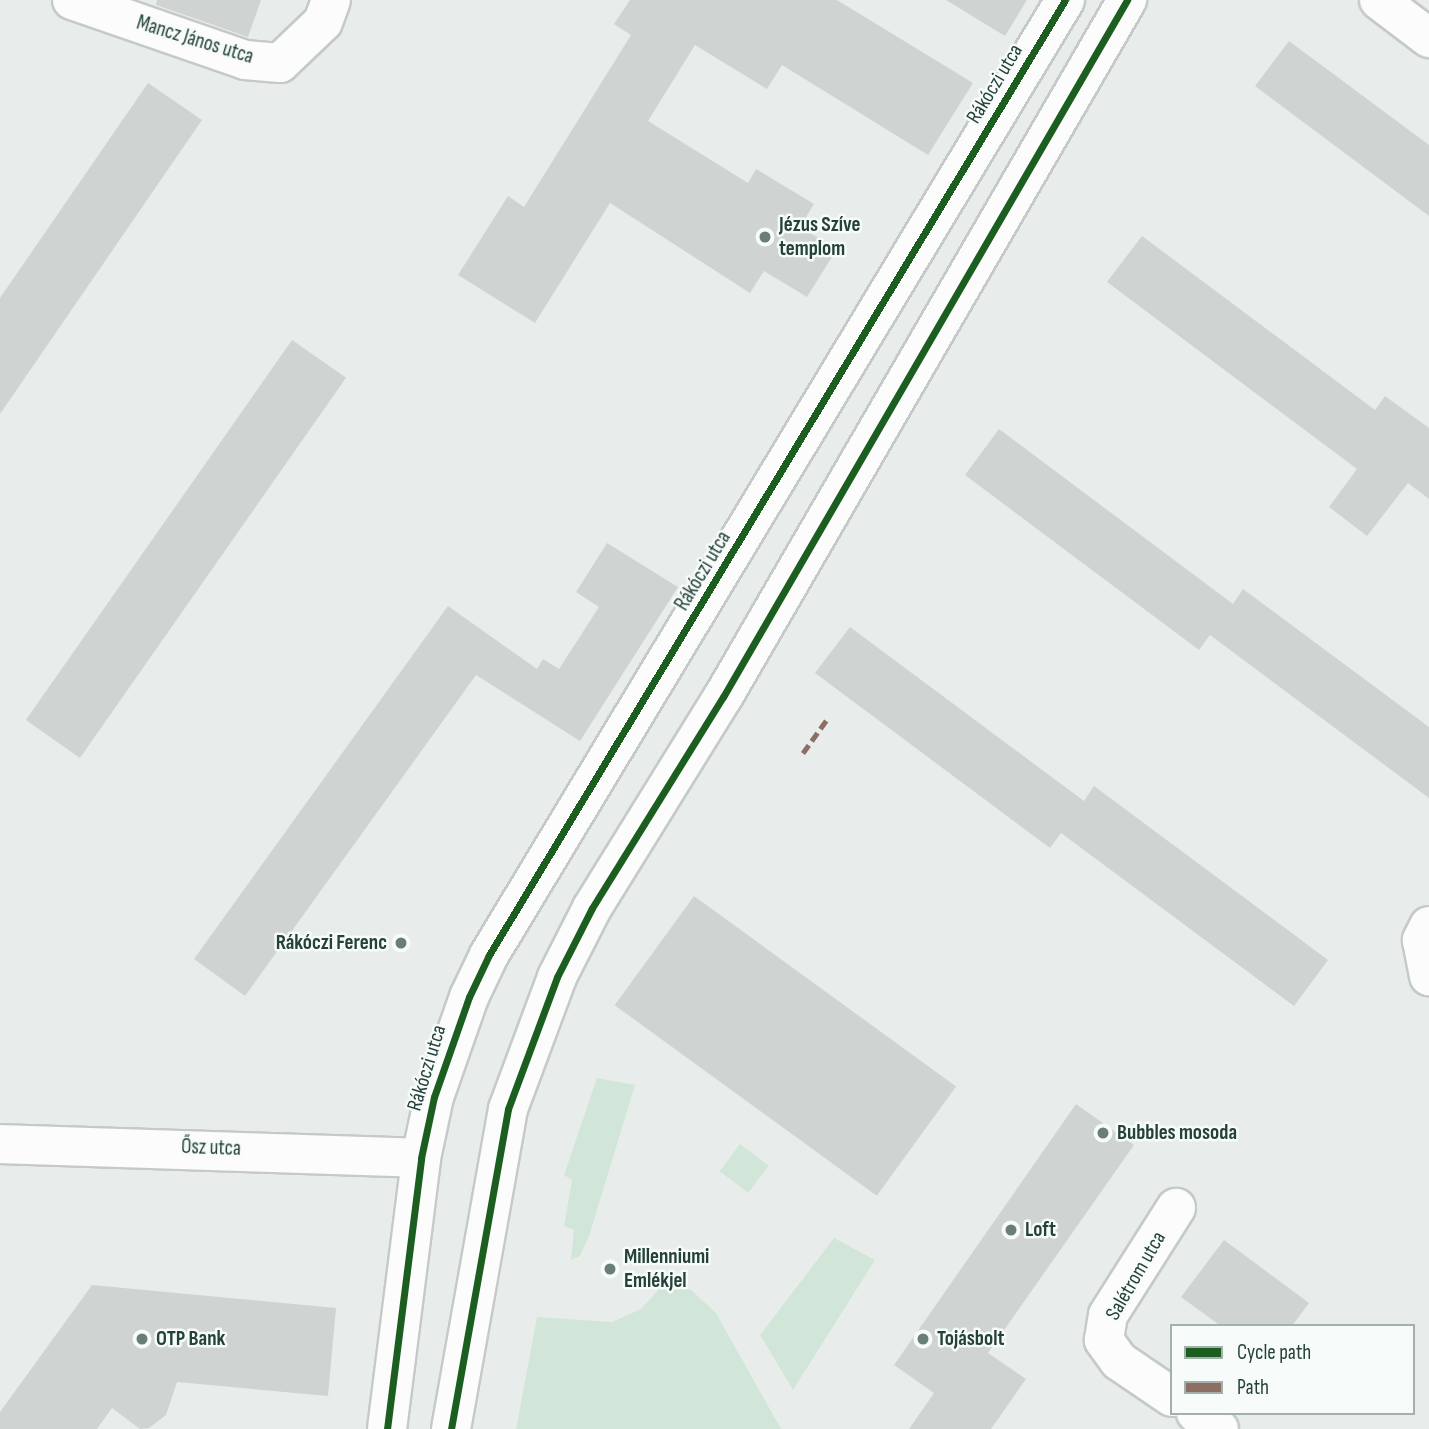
<!DOCTYPE html>
<meta charset="utf-8">
<style>
body{margin:0}
#map{position:relative;width:1429px;height:1429px;overflow:hidden;background:#e8edeb;font-family:"Sofia Sans Condensed",sans-serif}
div>[style]{position:absolute}
.green>*{inset:0;background:#d1e6d8;transform-origin:0 0}
.building>*{inset:0;background:#cfd4d2;transform-origin:0 0}
.roads{filter:drop-shadow(2px 0 #c5cac8) drop-shadow(-2px 0 #c5cac8) drop-shadow(0 2px #c5cac8) drop-shadow(0 -2px #c5cac8)}
.minor>*{height:38px;margin:-19px;padding:0 19px;transform-origin:19px;border-radius:19px;background:#fcfcfc}
.quiet>*{height:5px;margin-top:-2.5px;transform-origin:0;background:repeating-linear-gradient(90deg,#8d6e63 0 10px,transparent 0 15px)}
.cycleway>*{height:7px;margin:-3.5px;padding:0 3.5px;transform-origin:3.5px;border-radius:3.5px;background:#1b5e20}
.dots>*{width:19px;height:19px;translate:-50% -50%;box-sizing:border-box;border:4px solid #f7fbf9;border-radius:50%}
span{translate:-50% -50%;white-space:nowrap;text-align:center;line-height:1.15;-webkit-text-stroke:5px #f7fbf9;paint-order:stroke}
.street-label{font-size:21px;color:#24423a}
.poi-label{font-size:21px;color:#24423a;font-weight:700}
.left{translate:0 -50%;text-align:left}
.right{translate:-100% -50%;text-align:right}
.legend{position:absolute;left:1170px;top:1324px;width:245px;height:91px;box-sizing:border-box;background:#f7fbf9;border:2px solid #a3b1ad;margin:0;padding:9px 12px;list-style:none;font-size:21px;color:#24423a}
.legend li{display:flex;align-items:center;gap:14px;height:35px}
.legend b{width:35px;border:2px solid #a3b1ad}
</style>
<div id="map">
<div class="green">
<i style="clip-path:polygon(597px 1078px,635px 1085px,589px 1236px,580px 1256px,571px 1260px,574px 1230px,564px 1226px,572px 1180px,564px 1175px)"></i>
<i style="left:740px;top:1144px;width:36px;height:34px;rotate:37deg"></i>
<i style="clip-path:polygon(834px 1238px,875px 1260px,793px 1390px,760px 1335px)"></i>
<i style="clip-path:polygon(660px 1288px,690px 1289px,716px 1313px,781px 1429px,516px 1429px,537px 1317px,612px 1322px,641px 1309px)"></i>
</div>
<div class="building">
<i style="clip-path:polygon(157px 0,261px 0,248px 37px,156px 5px)"></i>
<i style="clip-path:polygon(630px 0,837px 0,973px 83px,928px 155px,782px 65px,767px 89px,695px 45px,648px 121px,748px 183px,756px 169px,814px 204px,800px 227px,837px 249px,807px 297px,764px 271px,750px 293px,610px 203px,535px 323px,458px 275px,508px 196px,524px 207px,631px 35px,614px 24px)"></i>
<i style="clip-path:polygon(946px 0,1027px 0,1005px 36px)"></i>
<i style="clip-path:polygon(1289px 41px,1429px 145px,1429px 216px,1255px 86px)"></i>
<i style="clip-path:polygon(148px 83px,202px 120px,0 414px,0 298px)"></i>
<i style="clip-path:polygon(1142px 236px,1375px 410px,1385px 396px,1429px 428px,1429px 499px,1408px 483px,1367px 536px,1329px 507px,1357px 469px,1107px 282px)"></i>
<i style="left:292px;top:340px;width:66px;height:464px;rotate:35deg"></i>
<i style="clip-path:polygon(999px 429px,1233px 604px,1243px 589px,1429px 727px,1429px 798px,1210px 635px,1199px 650px,965px 475px)"></i>
<i style="clip-path:polygon(607px 543px,678px 587px,580px 741px,476px 675px,245px 996px,194px 959px,448px 606px,537px 669px,543px 659px,559px 669px,599px 607px,576px 592px)"></i>
<i style="clip-path:polygon(850px 627px,1084px 801px,1094px 786px,1328px 960px,1294px 1006px,1061px 833px,1050px 848px,815px 673px)"></i>
<i style="left:694px;top:896px;width:324px;height:135px;rotate:36deg"></i>
<i style="clip-path:polygon(1076px 1104px,1134px 1145px,988px 1353px,1026px 1379px,991px 1429px,909px 1429px,934px 1393px,894px 1365px)"></i>
<i style="clip-path:polygon(1224px 1240px,1309px 1303px,1292px 1326px,1221px 1326px,1181px 1297px)"></i>
<i style="clip-path:polygon(92px 1285px,336px 1308px,328px 1396px,177px 1382px,166px 1415px,149px 1428px,140px 1429px,112px 1408px,97px 1429px,0 1429px,0 1412px)"></i>
</div>
<div class="roads">
<div class="minor">
<i style="left:72px;top:0;width:183px;rotate:19.1deg"></i>
<i style="left:245px;top:60px;width:35px;rotate:5deg"></i>
<i style="left:280px;top:63px;width:59px;rotate:-43.6deg"></i>
<i style="left:323px;top:22px;width:23px;rotate:-70deg"></i>
<i style="left:1379px;top:0;width:63px;rotate:37.2deg"></i>
<i style="left:1429px;top:926px;width:16px;rotate:117deg"></i>
<i style="left:1422px;top:940px;width:37px;rotate:79deg"></i>
<i style="left:0;top:1144px;width:421px;rotate:1.9deg"></i>
<i style="left:1172px;top:1397px;width:64px;rotate:-145.8deg"></i>
<i style="left:1119px;top:1361px;width:26px;rotate:-126deg"></i>
<i style="left:1104px;top:1340px;width:25px;rotate:-81deg"></i>
<i style="left:1108px;top:1315px;width:127px;rotate:-57.6deg"></i>
<i style="left:1196px;top:1413px;width:28px;rotate:35deg"></i>
<i style="left:387px;top:1429px;width:273px;rotate:-82.8deg"></i>
<i style="left:421px;top:1158px;width:62px;rotate:-78deg"></i>
<i style="left:434px;top:1097px;width:106px;rotate:-70.7deg"></i>
<i style="left:469px;top:997px;width:47px;rotate:-64.5deg"></i>
<i style="left:489px;top:955px;width:1115px;rotate:-58.9deg"></i>
<i style="left:451px;top:1429px;width:325px;rotate:-79.9deg"></i>
<i style="left:508px;top:1109px;width:141px;rotate:-69.6deg"></i>
<i style="left:557px;top:977px;width:77px;rotate:-63.1deg"></i>
<i style="left:592px;top:908px;width:248px;rotate:-58.2deg"></i>
<i style="left:723px;top:697px;width:806px;rotate:-59.9deg"></i>
</div>
</div>
<div class="quiet">
<i style="left:803px;top:753px;width:43px;rotate:-54.5deg"></i>
</div>
<div class="cycleway">
<i style="left:387px;top:1429px;width:273px;rotate:-82.8deg"></i>
<i style="left:421px;top:1158px;width:62px;rotate:-78deg"></i>
<i style="left:434px;top:1097px;width:106px;rotate:-70.7deg"></i>
<i style="left:469px;top:997px;width:47px;rotate:-64.5deg"></i>
<i style="left:489px;top:955px;width:1115px;rotate:-58.9deg"></i>
<i style="left:451px;top:1429px;width:325px;rotate:-79.9deg"></i>
<i style="left:508px;top:1109px;width:141px;rotate:-69.6deg"></i>
<i style="left:557px;top:977px;width:77px;rotate:-63.1deg"></i>
<i style="left:592px;top:908px;width:248px;rotate:-58.2deg"></i>
<i style="left:723px;top:697px;width:806px;rotate:-59.9deg"></i>
</div>
<div class="dots">
<i style="left:765px;top:237px;background:#697e78"></i>
<i style="left:401px;top:943px;background:#697e78"></i>
<i style="left:1103px;top:1133px;background:#697e78"></i>
<i style="left:1011px;top:1230px;background:#697e78"></i>
<i style="left:610px;top:1269px;background:#697e78"></i>
<i style="left:142px;top:1339px;background:#697e78"></i>
<i style="left:923px;top:1339px;background:#697e78"></i>
</div>
<div class="street-label">
<span style="left:195px;top:40px;rotate:17deg">Mancz János utca</span>
<span style="left:995px;top:84px;rotate:-59deg">Rákóczi utca</span>
<span style="left:703px;top:571px;rotate:-59deg">Rákóczi utca</span>
<span style="left:427px;top:1068px;rotate:-73deg">Rákóczi utca</span>
<span style="left:211px;top:1148px;rotate:2deg">Ősz utca</span>
<span style="left:1136px;top:1276px;rotate:-60deg">Salétrom utca</span>
</div>
<div class="poi-label">
<span class="left" style="left:779px;top:237px">Jézus Szíve<br>templom</span>
<span class="right" style="left:387px;top:943px">Rákóczi Ferenc</span>
<span class="left" style="left:1117px;top:1133px">Bubbles mosoda</span>
<span class="left" style="left:1025px;top:1230px">Loft</span>
<span class="left" style="left:624px;top:1269px">Millenniumi<br>Emlékjel</span>
<span class="left" style="left:156px;top:1339px">OTP Bank</span>
<span class="left" style="left:937px;top:1339px">Tojásbolt</span>
</div>
<ul class="legend">
<li><b style="height:9px;background:#1b5e20"></b>Cycle path</li>
<li><b style="height:9px;background:#8d6e63"></b>Path</li>
</ul>
</div>
